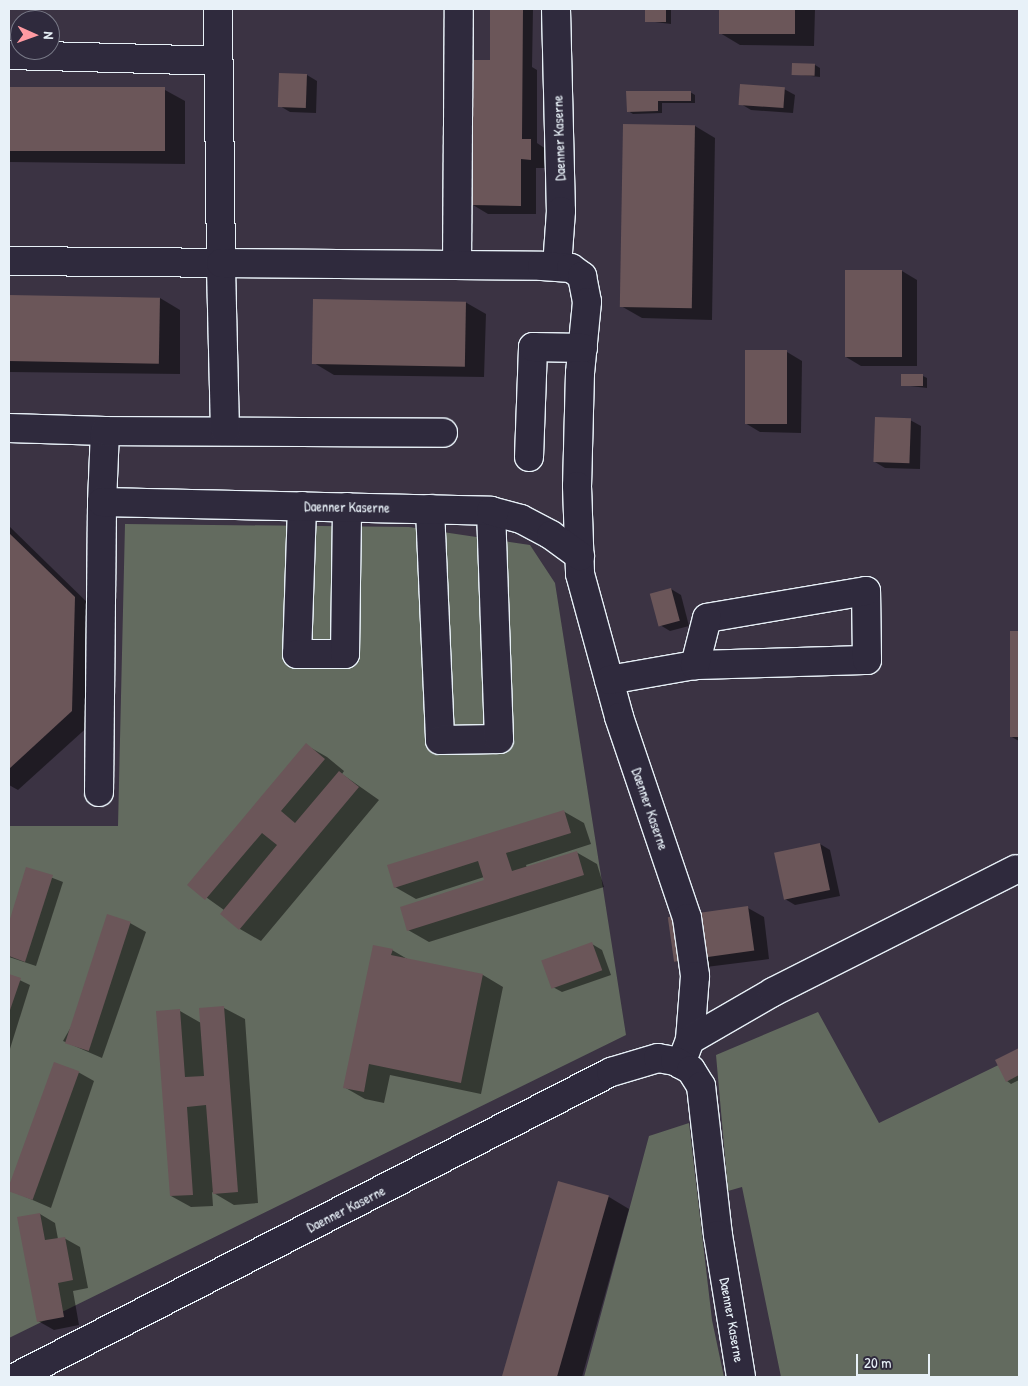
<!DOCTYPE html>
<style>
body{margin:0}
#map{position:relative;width:1028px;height:1386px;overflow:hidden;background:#3b3343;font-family:"Patrick Hand",sans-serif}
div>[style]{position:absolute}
.green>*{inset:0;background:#636b5f}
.shadow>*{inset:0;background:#0007}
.building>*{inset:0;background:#6b5659;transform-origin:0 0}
.roads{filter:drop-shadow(1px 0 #e8f1f8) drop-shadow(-1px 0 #e8f1f8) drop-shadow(0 1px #e8f1f8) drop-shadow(0 -1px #e8f1f8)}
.minor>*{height:28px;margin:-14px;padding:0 14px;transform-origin:14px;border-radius:14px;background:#2f2a3d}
span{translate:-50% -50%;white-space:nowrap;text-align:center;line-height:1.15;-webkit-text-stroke:4px #2f2a3d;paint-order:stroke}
.street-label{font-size:14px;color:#e8f1f8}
.frame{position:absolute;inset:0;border:10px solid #e8f1f8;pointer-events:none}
.north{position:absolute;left:10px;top:10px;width:50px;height:50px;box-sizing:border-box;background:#2f2a3d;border:1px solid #797a88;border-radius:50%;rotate:92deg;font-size:14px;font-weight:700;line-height:20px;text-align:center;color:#e8f1f8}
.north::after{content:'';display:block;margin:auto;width:18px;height:22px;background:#ff9aa2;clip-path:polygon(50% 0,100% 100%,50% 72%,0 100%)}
.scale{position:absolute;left:856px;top:1354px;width:74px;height:22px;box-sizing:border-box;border:2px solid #e8f1f8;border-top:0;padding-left:6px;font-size:15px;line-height:18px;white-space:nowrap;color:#e8f1f8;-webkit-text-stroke:4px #2f2a3d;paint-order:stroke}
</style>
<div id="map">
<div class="green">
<i style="clip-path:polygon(125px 524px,409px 527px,530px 545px,555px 583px,626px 1035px,9px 1338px,9px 826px,118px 826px)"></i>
<i style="clip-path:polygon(818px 1012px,879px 1123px,1019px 1055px,1019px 1377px,781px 1377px,742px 1187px,728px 1191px,716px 1055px)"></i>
<i style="clip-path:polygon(689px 1123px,712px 1320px,724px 1377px,584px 1377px,649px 1136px)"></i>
</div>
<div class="shadow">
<i style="clip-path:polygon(492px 9px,533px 9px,532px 67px,537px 70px,537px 143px,546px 149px,546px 168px,536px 168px,536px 214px,488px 214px,473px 205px,491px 61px)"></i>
<i style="clip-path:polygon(647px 9px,671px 9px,671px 24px,647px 21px)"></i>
<i style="clip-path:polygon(720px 9px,815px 9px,814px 46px,740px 45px,720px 33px)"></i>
<i style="clip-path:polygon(815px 65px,820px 68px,820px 77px,793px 74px)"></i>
<i style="clip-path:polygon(307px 75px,317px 81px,316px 113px,290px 112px,280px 106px)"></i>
<i style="clip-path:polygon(9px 88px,165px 90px,185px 101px,185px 164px,9px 162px)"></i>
<i style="clip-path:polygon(784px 89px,795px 95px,793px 113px,751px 110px,741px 104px)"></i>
<i style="clip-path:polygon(627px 92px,690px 92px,695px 95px,695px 103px,662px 103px,662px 113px,633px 114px,628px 111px)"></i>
<i style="clip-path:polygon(695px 126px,715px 138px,712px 320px,642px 318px,621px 306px)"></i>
<i style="clip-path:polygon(902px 271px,917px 280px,917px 366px,861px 366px,846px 357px)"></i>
<i style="clip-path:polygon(9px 297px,160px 298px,180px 310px,180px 374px,9px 372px)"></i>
<i style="clip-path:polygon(465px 302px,486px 314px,484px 377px,334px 375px,314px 363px)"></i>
<i style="clip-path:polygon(787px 352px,802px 361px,801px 433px,760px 432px,745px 423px)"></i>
<i style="clip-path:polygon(923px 376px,927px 378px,927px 388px,902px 385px)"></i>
<i style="clip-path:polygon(910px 420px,921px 426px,920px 469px,885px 468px,875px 462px)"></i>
<i style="clip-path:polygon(9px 526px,95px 610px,92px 723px,18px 790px,9px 785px)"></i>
<i style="clip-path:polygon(671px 589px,681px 595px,689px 626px,670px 631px,660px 625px)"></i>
<i style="clip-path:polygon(1011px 632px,1019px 632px,1019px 741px,1010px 736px)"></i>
<i style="clip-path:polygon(306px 745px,327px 757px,344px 771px,342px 774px,379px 800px,261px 941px,240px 929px,222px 913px,224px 910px,189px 885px)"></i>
<i style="clip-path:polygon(563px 811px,584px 823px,591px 844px,526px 865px,527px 868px,576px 852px,597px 864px,604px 887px,429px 942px,408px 930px,486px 881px,484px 877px,416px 899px,395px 887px)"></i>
<i style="clip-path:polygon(820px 844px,830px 850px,840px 896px,795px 905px,785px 899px)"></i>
<i style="clip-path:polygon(27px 868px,63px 882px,36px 966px,9px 957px,9px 926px)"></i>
<i style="clip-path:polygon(748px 908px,764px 917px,769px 959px,690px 969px,674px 960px)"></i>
<i style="clip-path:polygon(130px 923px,146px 932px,102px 1058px,63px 1041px)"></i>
<i style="clip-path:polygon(592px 944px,602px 950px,611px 975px,562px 992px,551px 986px)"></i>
<i style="clip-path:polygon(392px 950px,409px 960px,483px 975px,503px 987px,481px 1094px,390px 1075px,384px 1103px,365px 1099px,344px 1087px)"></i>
<i style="clip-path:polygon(9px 975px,30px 985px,9px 1052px)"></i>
<i style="clip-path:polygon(224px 1008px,245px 1019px,258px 1203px,234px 1205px,212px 1192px,213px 1206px,191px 1207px,171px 1196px,180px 1011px,201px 1023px,200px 1009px)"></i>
<i style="clip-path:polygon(1019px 1050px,1019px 1080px,1011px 1084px,1007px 1081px,997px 1061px)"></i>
<i style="clip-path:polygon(78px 1072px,94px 1081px,51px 1208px,12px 1191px)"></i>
<i style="clip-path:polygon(559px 1183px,609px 1197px,629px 1209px,582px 1377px,504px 1377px)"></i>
<i style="clip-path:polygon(40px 1214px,55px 1223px,58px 1239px,64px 1238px,80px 1247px,88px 1288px,73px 1291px,79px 1325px,54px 1330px,38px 1321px)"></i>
</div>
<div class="building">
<i style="clip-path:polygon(490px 9px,523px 9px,522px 139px,531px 139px,531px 160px,521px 159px,521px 206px,471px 205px,473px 60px,490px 60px)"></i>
<i style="left:645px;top:9px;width:21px;height:13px"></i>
<i style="left:719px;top:9px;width:76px;height:25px"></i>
<i style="left:792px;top:63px;width:23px;height:12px;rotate:2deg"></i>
<i style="left:279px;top:73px;width:28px;height:34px;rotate:2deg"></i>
<i style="left:740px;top:84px;width:45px;height:21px;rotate:4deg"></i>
<i style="left:9px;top:87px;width:156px;height:64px"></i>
<i style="clip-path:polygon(626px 91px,691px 91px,691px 101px,658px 101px,658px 111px,627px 112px)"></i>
<i style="left:623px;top:124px;width:72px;height:183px;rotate:1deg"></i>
<i style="left:845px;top:270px;width:57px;height:87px"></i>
<i style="left:9px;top:295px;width:151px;height:66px;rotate:1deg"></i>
<i style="left:313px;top:299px;width:153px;height:65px;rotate:1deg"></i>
<i style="left:745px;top:350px;width:42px;height:74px"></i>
<i style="left:901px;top:374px;width:22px;height:12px"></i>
<i style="left:875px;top:417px;width:36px;height:45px;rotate:2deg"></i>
<i style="clip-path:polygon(9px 533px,75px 597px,72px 711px,9px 769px)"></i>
<i style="left:671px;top:588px;width:34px;height:22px;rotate:75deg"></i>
<i style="left:1010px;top:631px;width:9px;height:106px"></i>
<i style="clip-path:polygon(306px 743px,325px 759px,281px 811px,295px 823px,339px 771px,359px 787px,239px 930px,220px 914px,277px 845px,262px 833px,205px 900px,187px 885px)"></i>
<i style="clip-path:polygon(564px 810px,571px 833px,506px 853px,512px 871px,577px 851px,584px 875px,407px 931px,400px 907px,484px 880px,478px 861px,394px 888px,387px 865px)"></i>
<i style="left:820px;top:843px;width:48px;height:47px;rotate:78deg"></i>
<i style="clip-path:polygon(26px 867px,53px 875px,25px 962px,9px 956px,9px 922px)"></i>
<i style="left:748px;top:906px;width:45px;height:81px;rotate:82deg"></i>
<i style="left:107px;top:914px;width:25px;height:136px;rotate:18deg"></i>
<i style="left:592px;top:942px;width:30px;height:54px;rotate:70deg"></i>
<i style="clip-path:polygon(373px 945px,393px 949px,391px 955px,483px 974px,461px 1083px,369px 1064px,364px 1092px,343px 1088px)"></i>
<i style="clip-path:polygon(9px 974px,21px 978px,9px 1013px)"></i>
<i style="clip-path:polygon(224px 1006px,238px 1192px,213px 1194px,206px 1105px,187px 1107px,193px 1195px,170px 1196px,156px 1011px,180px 1009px,185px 1077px,204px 1076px,199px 1008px)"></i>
<i style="clip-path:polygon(1019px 1048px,1019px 1075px,1006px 1082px,995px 1060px)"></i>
<i style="left:54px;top:1062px;width:27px;height:137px;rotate:20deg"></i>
<i style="left:558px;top:1181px;width:53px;height:204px;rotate:16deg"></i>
<i style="clip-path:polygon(40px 1213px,45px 1240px,65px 1237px,73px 1280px,58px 1283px,64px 1317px,37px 1322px,17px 1217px)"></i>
</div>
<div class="roads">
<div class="minor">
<i style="left:556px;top:9px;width:202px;rotate:88.6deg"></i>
<i style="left:561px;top:211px;width:56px;rotate:94.1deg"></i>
<i style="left:9px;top:55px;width:209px;rotate:1.6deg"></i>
<i style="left:9px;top:261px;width:212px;rotate:0.5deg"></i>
<i style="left:221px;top:263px;width:254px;rotate:-90.7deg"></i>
<i style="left:457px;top:265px;width:256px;rotate:-89.6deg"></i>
<i style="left:9px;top:428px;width:96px;rotate:1.8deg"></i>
<i style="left:105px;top:431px;width:71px;rotate:92.4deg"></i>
<i style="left:105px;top:431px;width:338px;rotate:0.3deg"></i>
<i style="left:225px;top:431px;width:168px;rotate:-91.4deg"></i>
<i style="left:221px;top:263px;width:321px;rotate:0.5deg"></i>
<i style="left:542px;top:266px;width:29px;rotate:4deg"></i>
<i style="left:571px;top:268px;width:14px;rotate:36deg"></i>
<i style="left:582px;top:276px;width:26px;rotate:79deg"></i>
<i style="left:587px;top:302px;width:71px;rotate:95.6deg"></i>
<i style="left:580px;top:373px;width:113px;rotate:91.5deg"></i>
<i style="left:577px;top:486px;width:88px;rotate:88deg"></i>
<i style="left:580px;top:574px;width:148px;rotate:74.7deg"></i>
<i style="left:619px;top:717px;width:212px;rotate:71.3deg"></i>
<i style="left:687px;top:918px;width:59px;rotate:82.1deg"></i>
<i style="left:695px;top:976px;width:64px;rotate:94.5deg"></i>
<i style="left:690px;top:1040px;width:26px;rotate:111deg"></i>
<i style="left:529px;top:457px;width:110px;rotate:-87.9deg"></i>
<i style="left:533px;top:347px;width:50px;rotate:1.1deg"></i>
<i style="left:302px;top:506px;width:148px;rotate:91.9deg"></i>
<i style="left:297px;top:654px;width:48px"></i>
<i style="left:345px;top:654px;width:147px;rotate:-89.2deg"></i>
<i style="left:430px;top:509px;width:231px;rotate:87.5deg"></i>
<i style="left:440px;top:740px;width:59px;rotate:-1deg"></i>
<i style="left:499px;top:739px;width:228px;rotate:-92deg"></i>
<i style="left:609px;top:680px;width:87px;rotate:-9.9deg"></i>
<i style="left:695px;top:665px;width:172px;rotate:-1.7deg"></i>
<i style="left:867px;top:660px;width:69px;rotate:-90.8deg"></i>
<i style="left:866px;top:591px;width:161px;rotate:170.4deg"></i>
<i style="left:707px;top:618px;width:49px;rotate:104.3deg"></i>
<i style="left:99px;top:792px;width:290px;rotate:-89.4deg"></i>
<i style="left:102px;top:502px;width:389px;rotate:1.3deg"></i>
<i style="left:491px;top:511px;width:31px;rotate:15deg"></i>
<i style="left:521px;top:519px;width:34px;rotate:28deg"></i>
<i style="left:551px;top:535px;width:36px;rotate:36deg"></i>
<i style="left:690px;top:1040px;width:96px;rotate:-30deg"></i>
<i style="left:773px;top:992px;width:272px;rotate:-26.8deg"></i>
<i style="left:16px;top:1377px;width:669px;rotate:-27.14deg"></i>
<i style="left:611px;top:1072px;width:49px;rotate:-16.6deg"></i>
<i style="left:658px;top:1058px;width:17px;rotate:10deg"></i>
<i style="left:675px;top:1061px;width:18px;rotate:29deg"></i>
<i style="left:691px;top:1070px;width:19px;rotate:58deg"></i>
<i style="left:701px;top:1086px;width:150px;rotate:83.5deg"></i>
<i style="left:718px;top:1235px;width:144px;rotate:80.8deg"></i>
</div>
</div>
<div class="street-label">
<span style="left:559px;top:138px;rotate:-92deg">Daenner Kaserne</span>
<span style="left:347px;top:507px;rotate:1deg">Daenner Kaserne</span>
<span style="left:650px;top:809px;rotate:71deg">Daenner Kaserne</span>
<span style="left:346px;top:1209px;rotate:-27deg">Daenner Kaserne</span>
<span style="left:732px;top:1320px;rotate:80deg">Daenner Kaserne</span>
</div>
<div class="frame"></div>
<div class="north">N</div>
<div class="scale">20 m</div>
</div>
